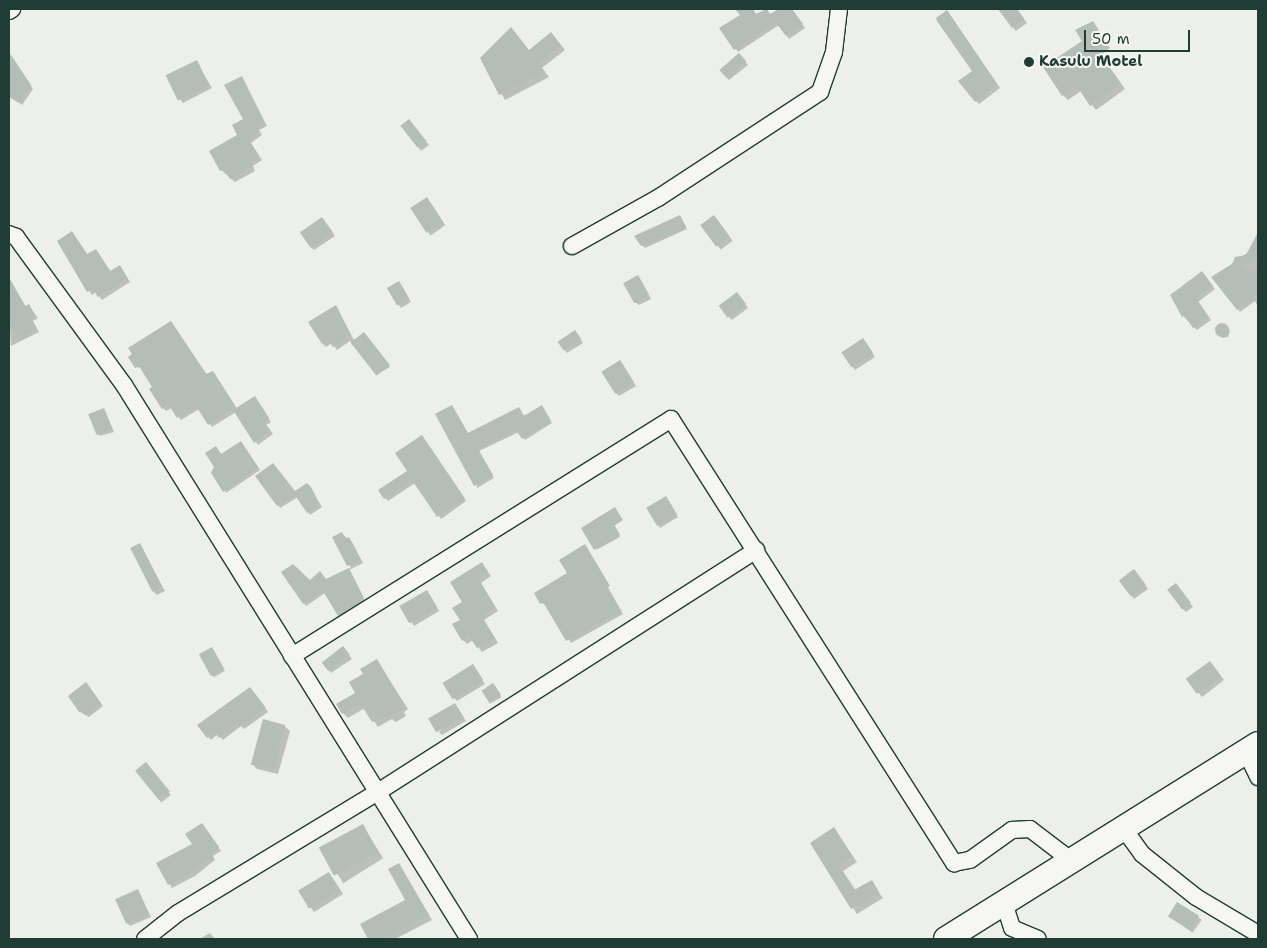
<!DOCTYPE html>
<style>
body{margin:0}
#map{position:relative;width:1267px;height:948px;overflow:hidden;background:#edefea;font-family:"Shantell Sans",sans-serif}
div>[style]{position:absolute}
.shadow>*{inset:0;background:#0003;transform-origin:0 0}
.building>*{inset:0;background:#b4bdb8;transform-origin:0 0}
.round{border-radius:50%}
.roads{filter:drop-shadow(1px 0 #1f3d34) drop-shadow(-1px 0 #1f3d34) drop-shadow(0 1px #1f3d34) drop-shadow(0 -1px #1f3d34)}
.minor>*{height:16px;margin:-8px;padding:0 8px;transform-origin:8px;border-radius:8px;background:#f6f6f2}
.highway>*{height:24px;margin:-12px;padding:0 12px;transform-origin:12px;border-radius:12px;background:#f6f6f2}
.dots>*{width:14px;height:14px;translate:-50% -50%;box-sizing:border-box;border:2px solid #f6f6f2;border-radius:50%}
span{translate:-50% -50%;white-space:nowrap;text-align:center;line-height:1.15;-webkit-text-stroke:4px #f6f6f2;paint-order:stroke}
.poi-label{font-size:15px;color:#1f3d34;font-weight:700}
.left{translate:0 -50%;text-align:left}
.frame{position:absolute;inset:0;border:10px solid #1f3d34;pointer-events:none}
.scale{position:absolute;left:1084px;top:30px;width:106px;height:22px;box-sizing:border-box;border:2px solid #1f3d34;border-top:0;padding-left:6px;font-size:15px;line-height:18px;white-space:nowrap;color:#1f3d34;-webkit-text-stroke:4px #f6f6f2;paint-order:stroke}
</style>
<div id="map">
<div class="shadow">
<i style="clip-path:polygon(749px 9px,756px 15px,766px 9px,771px 15px,781px 9px,792px 9px,805px 28px,789px 39px,779px 25px,738px 52px,721px 29px)"></i>
<i style="clip-path:polygon(998px 9px,1017px 9px,1027px 23px,1016px 31px)"></i>
<i style="clip-path:polygon(950px 15px,1000px 88px,979px 104px,976px 101px,974px 71px)"></i>
<i style="clip-path:polygon(1097px 28px,1110px 48px,1101px 55px,1125px 89px,1096px 110px,1081px 91px,1068px 100px,1063px 95px,1084px 42px)"></i>
<i style="clip-path:polygon(556px 39px,565px 50px,542px 68px,549px 77px,505px 100px,481px 59px,529px 52px)"></i>
<i style="clip-path:polygon(9px 53px,33px 89px,22px 105px,9px 95px)"></i>
<i style="clip-path:polygon(742px 58px,748px 65px,729px 80px,726px 77px)"></i>
<i style="clip-path:polygon(196px 62px,212px 88px,183px 103px,180px 99px)"></i>
<i style="clip-path:polygon(242px 78px,267px 126px,259px 130px,262px 135px,251px 143px,262px 160px,253px 166px,255px 171px,235px 182px,221px 170px,244px 119px)"></i>
<i style="clip-path:polygon(412px 124px,429px 145px,421px 151px,402px 126px)"></i>
<i style="left:427px;top:199px;width:32px;height:18px;rotate:55deg"></i>
<i style="left:714px;top:216px;width:31px;height:15px;rotate:53deg"></i>
<i style="clip-path:polygon(680px 217px,687px 229px,645px 248px,642px 245px)"></i>
<i style="clip-path:polygon(325px 222px,335px 236px,314px 250px,311px 247px)"></i>
<i style="clip-path:polygon(59px 241px,87px 255px,98px 253px,111px 272px,120px 266px,130px 282px,102px 300px,96px 292px,92px 295px)"></i>
<i style="clip-path:polygon(1258px 245px,1258px 307px,1255px 301px,1240px 312px,1213px 278px)"></i>
<i style="clip-path:polygon(1205px 276px,1215px 289px,1198px 302px,1211px 320px,1197px 330px,1183px 316px)"></i>
<i style="clip-path:polygon(9px 279px,26px 307px,29px 306px,38px 318px,33px 321px,39px 332px,11px 346px,9px 317px,13px 314px,9px 306px)"></i>
<i style="clip-path:polygon(641px 280px,651px 299px,639px 305px,635px 302px)"></i>
<i style="clip-path:polygon(402px 286px,411px 302px,401px 308px,398px 304px)"></i>
<i style="clip-path:polygon(740px 297px,748px 308px,732px 320px,729px 317px)"></i>
<i style="clip-path:polygon(336px 307px,354px 340px,364px 334px,390px 367px,376px 375px,350px 341px,337px 350px,332px 343px,326px 347px,323px 344px,310px 322px)"></i>
<i style="clip-path:polygon(1227px 325px,1230px 331px,1228px 337px,1222px 338px,1215px 328px)"></i>
<i style="clip-path:polygon(174px 326px,207px 375px,215px 376px,237px 409px,257px 400px,271px 422px,266px 425px,273px 434px,258px 445px,236px 412px,212px 427px,199px 409px,181px 420px,172px 408px,166px 411px,163px 408px,154px 387px,142px 368px,136px 367px)"></i>
<i style="clip-path:polygon(575px 331px,583px 343px,567px 353px,564px 349px)"></i>
<i style="clip-path:polygon(866px 343px,875px 357px,855px 370px,843px 353px)"></i>
<i style="clip-path:polygon(623px 365px,636px 386px,619px 396px,616px 393px)"></i>
<i style="clip-path:polygon(104px 409px,114px 432px,100px 436px,97px 433px)"></i>
<i style="clip-path:polygon(544px 409px,552px 423px,525px 440px,519px 432px,479px 451px,494px 478px,477px 488px,468px 434px)"></i>
<i style="clip-path:polygon(422px 437px,466px 501px,441px 519px,415px 483px,388px 501px,380px 491px,408px 471px)"></i>
<i style="clip-path:polygon(243px 445px,260px 470px,226px 493px,216px 467px,216px 448px,222px 455px)"></i>
<i style="clip-path:polygon(309px 487px,322px 507px,310px 515px,298px 497px,280px 508px,278px 505px,295px 492px)"></i>
<i style="clip-path:polygon(666px 497px,678px 517px,660px 528px,658px 525px)"></i>
<i style="clip-path:polygon(616px 510px,623px 520px,614px 526px,620px 537px,596px 550px)"></i>
<i style="clip-path:polygon(342px 534px,352px 542px,363px 563px,349px 570px,365px 601px,341px 617px,325px 593px,306px 606px,283px 573px,309px 581px,326px 580px,351px 568px,334px 538px)"></i>
<i style="clip-path:polygon(139px 544px,165px 591px,157px 595px,153px 591px)"></i>
<i style="clip-path:polygon(585px 546px,623px 614px,571px 643px,546px 605px,541px 603px,568px 574px)"></i>
<i style="clip-path:polygon(482px 563px,491px 576px,481px 583px,498px 611px,484px 620px,498px 643px,482px 652px,473px 640px,467px 644px,463px 640px,461px 620px,464px 602px)"></i>
<i style="clip-path:polygon(1134px 570px,1148px 589px,1134px 599px,1131px 595px)"></i>
<i style="clip-path:polygon(1179px 588px,1193px 607px,1186px 612px,1183px 609px)"></i>
<i style="clip-path:polygon(430px 595px,439px 611px,414px 626px,401px 607px)"></i>
<i style="left:213px;top:650px;width:24px;height:13px;rotate:60deg"></i>
<i style="clip-path:polygon(346px 651px,352px 659px,331px 673px,328px 669px)"></i>
<i style="clip-path:polygon(377px 661px,408px 709px,404px 712px,406px 716px,396px 722px,392px 719px,378px 727px,365px 708px,348px 718px,343px 713px,357px 693px,365px 674px)"></i>
<i style="clip-path:polygon(473px 666px,485px 684px,457px 701px,454px 698px)"></i>
<i style="clip-path:polygon(1213px 666px,1224px 680px,1202px 697px,1188px 679px)"></i>
<i style="left:495px;top:686px;width:13px;height:13px;rotate:61deg"></i>
<i style="clip-path:polygon(89px 687px,103px 706px,89px 717px,80px 712px,69px 696px)"></i>
<i style="clip-path:polygon(253px 692px,268px 712px,244px 729px,241px 726px,223px 740px,218px 734px,211px 740px,208px 737px)"></i>
<i style="clip-path:polygon(458px 708px,466px 721px,442px 735px,439px 732px)"></i>
<i style="clip-path:polygon(284px 726px,290px 731px,278px 774px,257px 769px,252px 764px)"></i>
<i style="left:148px;top:766px;width:37px;height:12px;rotate:52deg"></i>
<i style="left:363px;top:826px;width:38px;height:47px;rotate:58deg"></i>
<i style="clip-path:polygon(204px 827px,221px 851px,213px 856px,215px 860px,195px 876px,172px 888px,158px 863px,194px 844px)"></i>
<i style="clip-path:polygon(834px 829px,857px 862px,843px 871px,856px 891px,871px 882px,883px 898px,857px 914px,811px 843px)"></i>
<i style="clip-path:polygon(398px 865px,432px 920px,395px 939px,369px 939px,362px 924px,406px 901px)"></i>
<i style="clip-path:polygon(332px 877px,343px 894px,314px 912px,300px 892px)"></i>
<i style="clip-path:polygon(138px 891px,151px 917px,130px 926px,127px 923px)"></i>
<i style="left:1178px;top:903px;width:29px;height:16px;rotate:35deg"></i>
<i style="clip-path:polygon(210px 933px,215px 939px,202px 939px,201px 938px)"></i>
</div>
<div class="building">
<i style="clip-path:polygon(735px 9px,753px 9px,756px 14px,767px 9px,770px 14px,779px 9px,792px 9px,803px 24px,786px 36px,776px 23px,734px 50px,719px 28px,740px 15px)"></i>
<i style="clip-path:polygon(998px 9px,1017px 9px,1024px 19px,1012px 28px)"></i>
<i style="clip-path:polygon(947px 10px,997px 84px,975px 102px,958px 81px,972px 71px,937px 21px,936px 18px)"></i>
<i style="clip-path:polygon(1093px 21px,1107px 43px,1097px 49px,1121px 84px,1090px 106px,1077px 86px,1062px 96px,1043px 67px,1082px 41px,1075px 30px)"></i>
<i style="clip-path:polygon(511px 27px,529px 50px,551px 32px,561px 45px,538px 63px,545px 72px,499px 95px,480px 58px)"></i>
<i style="clip-path:polygon(9px 52px,31px 85px,19px 103px,9px 97px)"></i>
<i style="left:739px;top:53px;width:11px;height:26px;rotate:49deg"></i>
<i style="left:197px;top:60px;width:28px;height:35px;rotate:64deg"></i>
<i style="clip-path:polygon(242px 76px,264px 121px,256px 126px,259px 131px,248px 139px,259px 156px,250px 162px,252px 167px,230px 179px,224px 169px,220px 171px,209px 151px,237px 135px,232px 125px,243px 119px,224px 85px)"></i>
<i style="left:409px;top:119px;width:28px;height:11px;rotate:52deg"></i>
<i style="left:427px;top:197px;width:30px;height:20px;rotate:57deg"></i>
<i style="clip-path:polygon(680px 215px,686px 227px,641px 246px,634px 236px)"></i>
<i style="left:714px;top:215px;width:27px;height:17px;rotate:54deg"></i>
<i style="left:322px;top:217px;width:19px;height:27px;rotate:55deg"></i>
<i style="clip-path:polygon(72px 231px,87px 254px,96px 249px,110px 271px,120px 265px,128px 279px,98px 297px,93px 289px,87px 292px,57px 241px)"></i>
<i style="clip-path:polygon(1258px 232px,1258px 257px,1240px 267px,1258px 273px,1258px 294px,1237px 310px,1211px 277px,1232px 264px,1235px 257px,1246px 255px)"></i>
<i style="clip-path:polygon(1202px 271px,1213px 286px,1196px 298px,1209px 317px,1193px 328px,1184px 315px,1182px 317px,1170px 295px)"></i>
<i style="left:638px;top:275px;width:23px;height:17px;rotate:61deg"></i>
<i style="clip-path:polygon(9px 277px,25px 306px,29px 304px,35px 315px,30px 317px,37px 329px,19px 339px,9px 323px)"></i>
<i style="left:399px;top:281px;width:20px;height:14px;rotate:60deg"></i>
<i style="left:737px;top:292px;width:15px;height:23px;rotate:53deg"></i>
<i style="clip-path:polygon(336px 305px,351px 335px,333px 347px,329px 341px,322px 344px,308px 322px)"></i>
<i style="clip-path:polygon(171px 321px,206px 374px,213px 371px,236px 407px,208px 425px,196px 406px,177px 418px,169px 405px,162px 409px,149px 389px,152px 387px,139px 366px,135px 368px,128px 357px,132px 354px,128px 348px)"></i>
<i class="round" style="left:1215px;top:323px;width:14px;height:14px"></i>
<i style="left:575px;top:330px;width:11px;height:21px;rotate:56deg"></i>
<i style="left:364px;top:332px;width:42px;height:17px;rotate:52deg"></i>
<i style="left:863px;top:338px;width:18px;height:26px;rotate:56deg"></i>
<i style="left:620px;top:360px;width:26px;height:22px;rotate:58deg"></i>
<i style="clip-path:polygon(255px 396px,269px 418px,264px 422px,271px 431px,254px 443px,233px 410px)"></i>
<i style="clip-path:polygon(452px 405px,468px 433px,519px 407px,524px 416px,542px 405px,551px 421px,522px 439px,516px 430px,478px 449px,493px 475px,474px 486px,435px 414px)"></i>
<i style="left:104px;top:408px;width:22px;height:17px;rotate:68deg"></i>
<i style="clip-path:polygon(422px 435px,464px 497px,465px 500px,437px 517px,412px 480px,384px 499px,378px 490px,407px 471px,395px 453px)"></i>
<i style="clip-path:polygon(241px 441px,258px 467px,223px 492px,211px 473px,214px 467px,205px 453px,216px 446px,221px 454px)"></i>
<i style="clip-path:polygon(273px 463px,295px 491px,307px 483px,311px 487px,320px 505px,307px 513px,295px 495px,277px 506px,255px 476px)"></i>
<i style="left:666px;top:496px;width:21px;height:23px;rotate:59deg"></i>
<i style="clip-path:polygon(615px 507px,622px 519px,614px 524px,620px 535px,594px 550px,581px 528px)"></i>
<i style="clip-path:polygon(342px 532px,346px 539px,349px 537px,361px 560px,347px 566px,332px 537px)"></i>
<i style="left:140px;top:543px;width:49px;height:11px;rotate:63deg"></i>
<i style="clip-path:polygon(585px 544px,610px 586px,606px 588px,621px 611px,566px 641px,543px 602px,540px 604px,534px 593px,567px 573px,559px 560px)"></i>
<i style="clip-path:polygon(482px 562px,488px 572px,478px 578px,495px 607px,481px 616px,495px 638px,477px 648px,469px 636px,462px 641px,452px 624px,460px 620px,452px 608px,462px 602px,450px 582px)"></i>
<i style="clip-path:polygon(293px 564px,310px 580px,320px 571px,326px 579px,349px 568px,364px 598px,338px 616px,323px 591px,303px 604px,281px 572px)"></i>
<i style="left:1134px;top:569px;width:20px;height:19px;rotate:53deg"></i>
<i style="left:1176px;top:583px;width:25px;height:11px;rotate:53deg"></i>
<i style="left:427px;top:590px;width:20px;height:32px;rotate:60deg"></i>
<i style="left:343px;top:646px;width:11px;height:27px;rotate:52deg"></i>
<i style="left:212px;top:647px;width:25px;height:15px;rotate:61deg"></i>
<i style="clip-path:polygon(377px 659px,404px 704px,399px 706px,402px 710px,372px 722px,360px 703px,342px 714px,336px 704px,355px 693px,349px 682px,363px 674px,360px 669px)"></i>
<i style="left:1210px;top:661px;width:19px;height:30px;rotate:54deg"></i>
<i style="left:473px;top:664px;width:19px;height:36px;rotate:58deg"></i>
<i style="clip-path:polygon(86px 682px,101px 703px,85px 715px,82px 711px,79px 712px,68px 696px)"></i>
<i style="left:493px;top:683px;width:14px;height:14px;rotate:56deg"></i>
<i style="clip-path:polygon(250px 687px,266px 708px,240px 727px,238px 723px,219px 738px,214px 732px,207px 738px,197px 725px)"></i>
<i style="left:455px;top:703px;width:16px;height:31px;rotate:60deg"></i>
<i style="left:263px;top:719px;width:23px;height:47px;rotate:15deg"></i>
<i style="left:146px;top:762px;width:38px;height:14px;rotate:51deg"></i>
<i style="clip-path:polygon(202px 823px,219px 847px,211px 853px,213px 857px,191px 870px,192px 873px,168px 885px,156px 863px,192px 844px,185px 834px)"></i>
<i style="left:363px;top:824px;width:32px;height:50px;rotate:62deg"></i>
<i style="clip-path:polygon(834px 827px,853px 857px,838px 865px,854px 890px,872px 880px,879px 892px,851px 909px,810px 843px)"></i>
<i style="clip-path:polygon(399px 863px,429px 915px,382px 939px,368px 939px,360px 924px,405px 900px,388px 869px)"></i>
<i style="left:329px;top:872px;width:21px;height:36px;rotate:59deg"></i>
<i style="left:138px;top:889px;width:27px;height:25px;rotate:66deg"></i>
<i style="left:1177px;top:902px;width:26px;height:17px;rotate:32deg"></i>
</div>
<div class="roads">
<div class="minor">
<i style="left:9px;top:11px;width:4px;rotate:-34deg"></i>
<i style="left:9px;top:234px;width:8px;rotate:23deg"></i>
<i style="left:16px;top:237px;width:183px;rotate:53.9deg"></i>
<i style="left:124px;top:385px;width:653px;rotate:58.09deg"></i>
<i style="left:572px;top:246px;width:98px;rotate:-29.2deg"></i>
<i style="left:658px;top:198px;width:194px;rotate:-33.2deg"></i>
<i style="left:820px;top:92px;width:42px;rotate:-70.7deg"></i>
<i style="left:834px;top:52px;width:43px;rotate:-83.4deg"></i>
<i style="left:292px;top:656px;width:447px;rotate:-32deg"></i>
<i style="left:671px;top:419px;width:527px;rotate:57.49deg"></i>
<i style="left:954px;top:863px;width:16px;rotate:-11deg"></i>
<i style="left:970px;top:860px;width:52px;rotate:-35.5deg"></i>
<i style="left:1012px;top:830px;width:18px;rotate:-3deg"></i>
<i style="left:1030px;top:829px;width:53px;rotate:37.3deg"></i>
<i style="left:1246px;top:752px;width:28px;rotate:64deg"></i>
<i style="left:1124px;top:829px;width:31px;rotate:54deg"></i>
<i style="left:1142px;top:854px;width:69px;rotate:38.5deg"></i>
<i style="left:1196px;top:897px;width:72px;rotate:30.8deg"></i>
<i style="left:1004px;top:903px;width:26px;rotate:72deg"></i>
<i style="left:1012px;top:928px;width:28px;rotate:23deg"></i>
<i style="left:145px;top:939px;width:42px;rotate:-38.2deg"></i>
<i style="left:178px;top:913px;width:234px;rotate:-31.2deg"></i>
<i style="left:378px;top:792px;width:449px;rotate:-32.6deg"></i>
</div>
<div class="highway">
<i style="left:946px;top:939px;width:368px;rotate:-32deg"></i>
</div>
</div>
<div class="dots">
<i style="left:1029px;top:62px;background:#1f3d34"></i>
</div>
<div class="poi-label">
<span class="left" style="left:1039px;top:62px">Kasulu Motel</span>
</div>
<div class="frame"></div>
<div class="scale">50 m</div>
</div>
